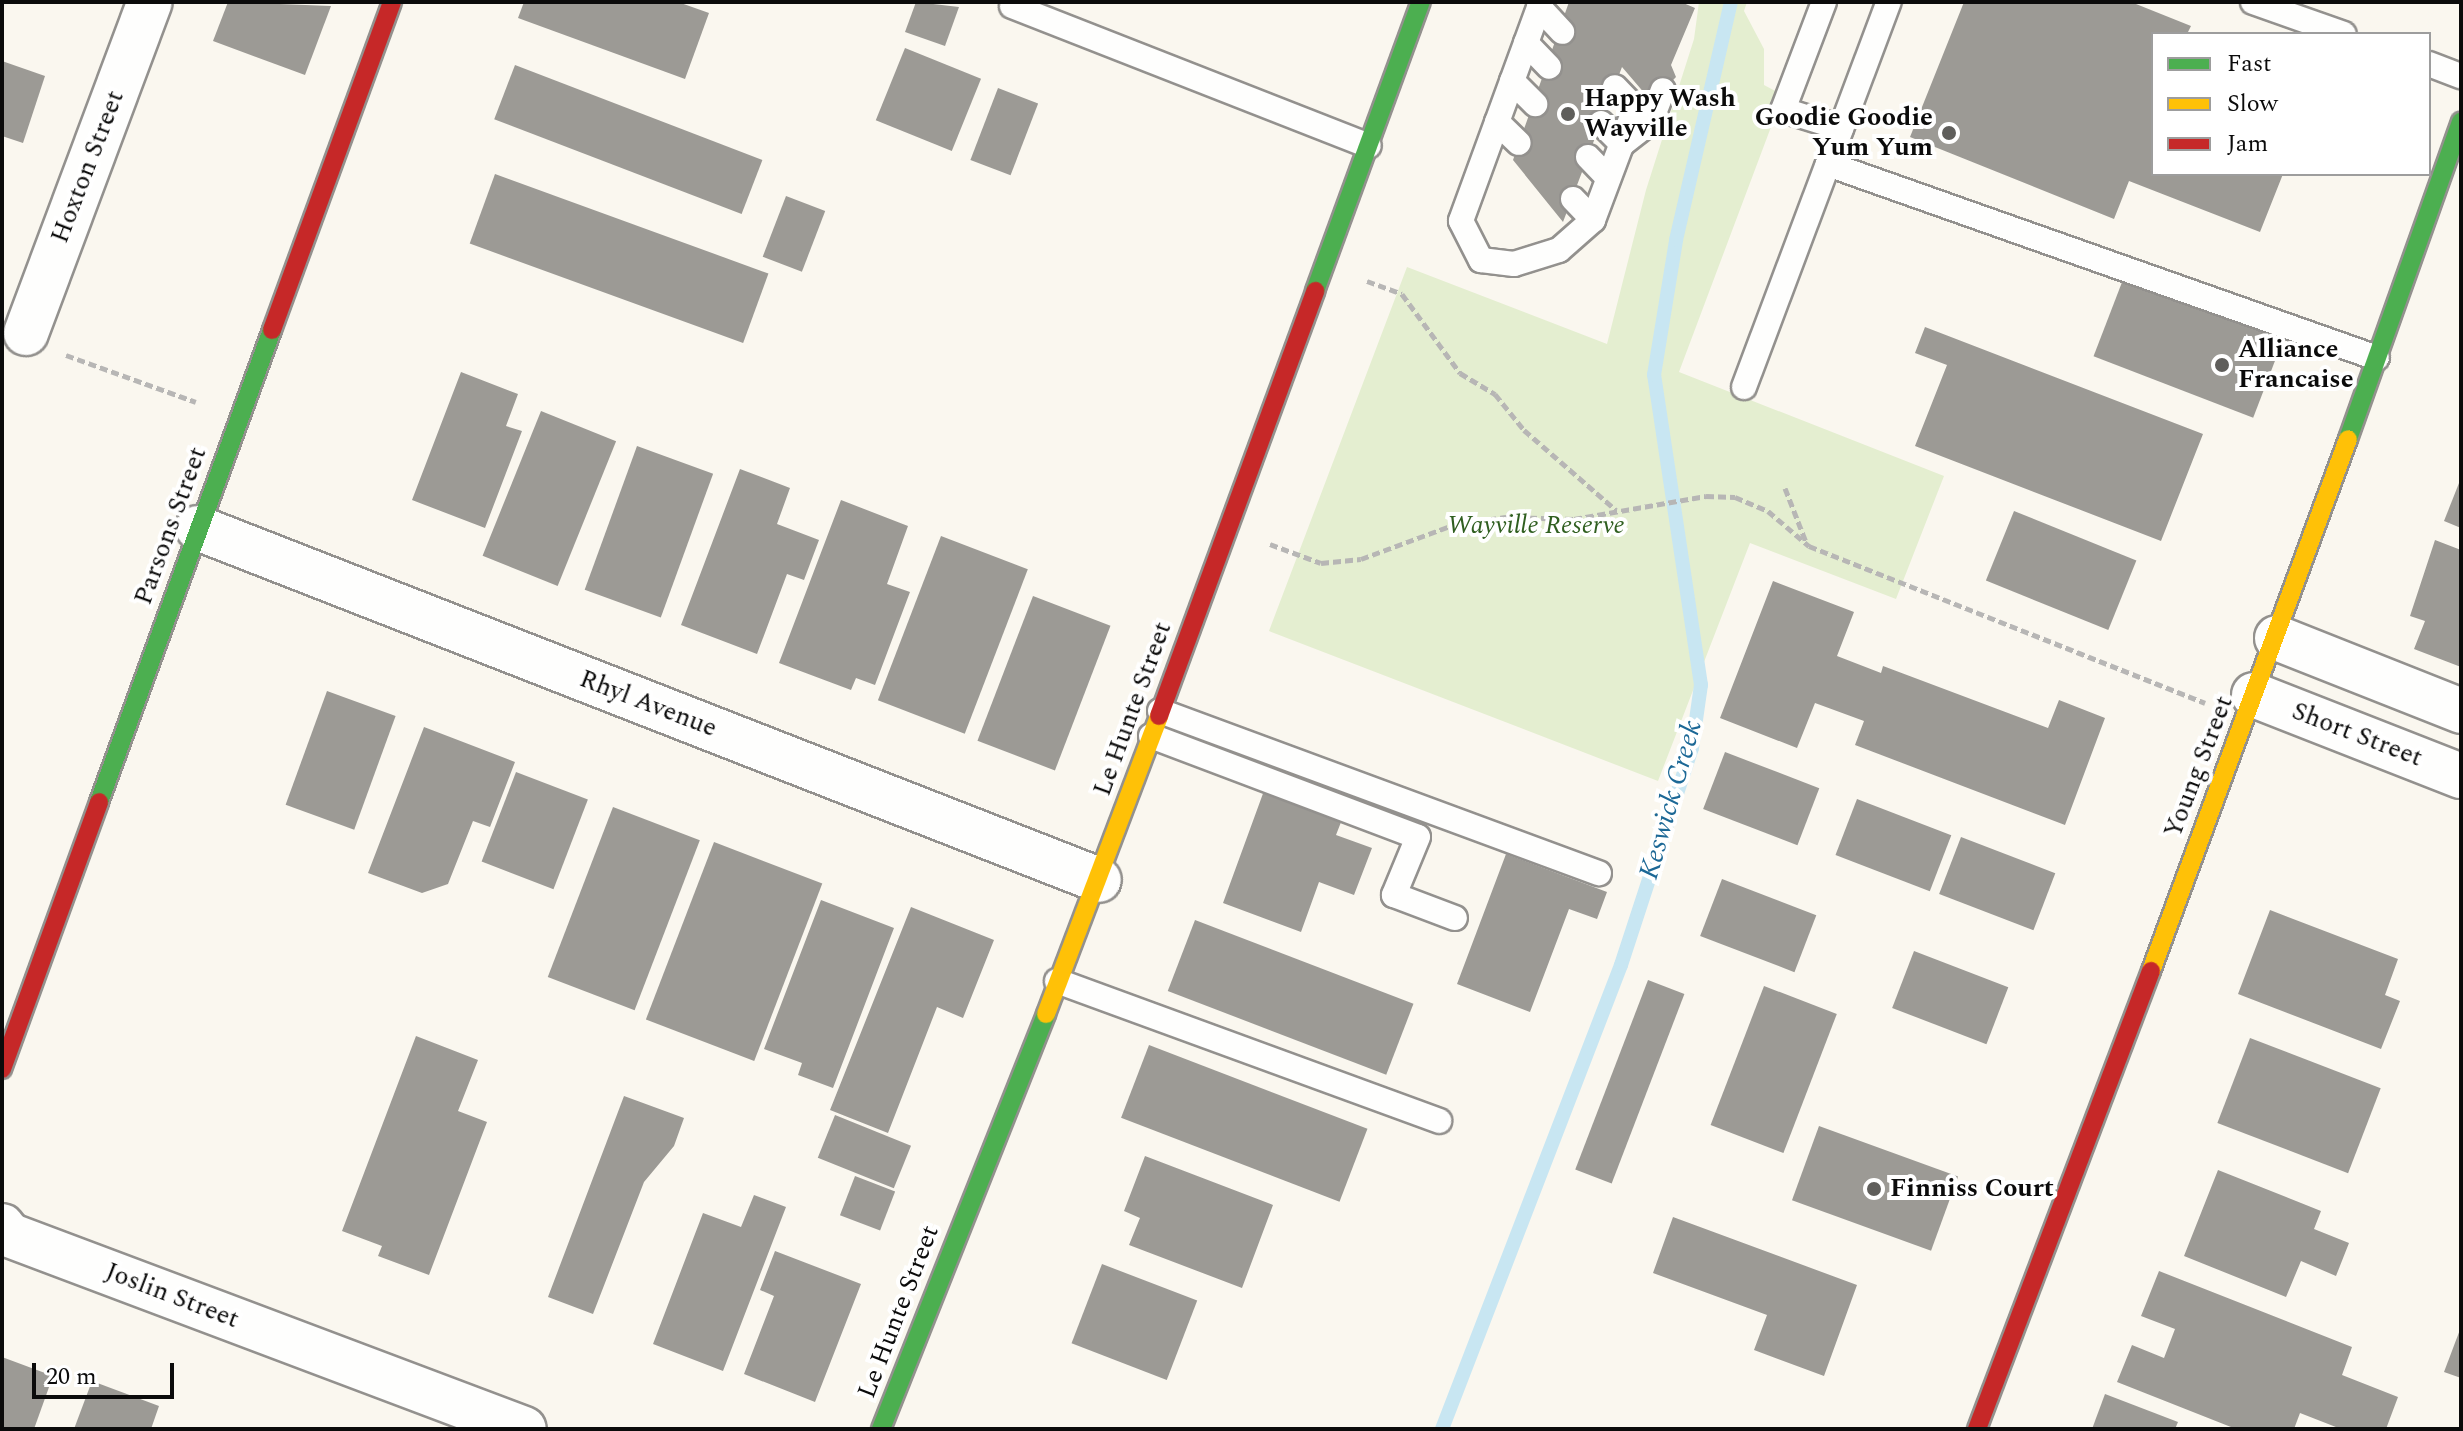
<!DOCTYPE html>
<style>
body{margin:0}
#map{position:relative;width:2463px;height:1431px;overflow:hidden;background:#faf7ef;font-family:Spectral,serif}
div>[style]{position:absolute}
.green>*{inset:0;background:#e4eed0}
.stream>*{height:14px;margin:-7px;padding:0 7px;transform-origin:7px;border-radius:7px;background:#c8e6f2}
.building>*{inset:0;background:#9c9a95;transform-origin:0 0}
.path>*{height:5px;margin-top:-2.5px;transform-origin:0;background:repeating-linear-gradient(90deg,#b7b6b5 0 8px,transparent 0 12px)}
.roads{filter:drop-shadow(2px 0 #93918e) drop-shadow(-2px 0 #93918e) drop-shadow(0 2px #93918e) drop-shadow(0 -2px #93918e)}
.lane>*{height:24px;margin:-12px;padding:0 12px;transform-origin:12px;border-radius:12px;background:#fefefd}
.street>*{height:44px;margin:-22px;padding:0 22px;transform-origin:22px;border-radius:22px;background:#fefefd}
.fast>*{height:18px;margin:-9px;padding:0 9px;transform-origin:9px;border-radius:9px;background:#4caf50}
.slow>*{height:18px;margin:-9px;padding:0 9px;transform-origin:9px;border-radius:9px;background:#ffc107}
.jam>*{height:18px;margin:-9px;padding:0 9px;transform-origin:9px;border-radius:9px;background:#c62828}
.dots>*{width:22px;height:22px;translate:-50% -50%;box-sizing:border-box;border:4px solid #fff;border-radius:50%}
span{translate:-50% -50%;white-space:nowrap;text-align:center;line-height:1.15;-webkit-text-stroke:8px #fff;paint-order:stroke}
.poi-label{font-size:26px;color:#0b0b0b;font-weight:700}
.left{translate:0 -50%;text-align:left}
.right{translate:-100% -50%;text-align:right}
.street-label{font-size:26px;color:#0b0b0b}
.park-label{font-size:26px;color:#305f20;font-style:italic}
.water-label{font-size:28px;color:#1c6896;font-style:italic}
.frame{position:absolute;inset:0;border:4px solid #0b0b0b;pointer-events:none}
.legend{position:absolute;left:2151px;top:32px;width:280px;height:144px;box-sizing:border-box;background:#fff;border:2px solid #9d9d9d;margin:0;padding:10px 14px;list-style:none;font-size:24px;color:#0b0b0b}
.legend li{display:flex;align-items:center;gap:16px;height:40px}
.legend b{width:40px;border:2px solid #9d9d9d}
.scale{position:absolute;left:32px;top:1363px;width:142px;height:36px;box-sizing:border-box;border:4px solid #0b0b0b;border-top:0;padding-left:10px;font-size:24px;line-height:28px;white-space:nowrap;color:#0b0b0b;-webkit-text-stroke:6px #fff;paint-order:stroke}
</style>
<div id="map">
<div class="green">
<i style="clip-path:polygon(1699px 2px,1747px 2px,1744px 11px,1764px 49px,1764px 85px,1783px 95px,1679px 372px,1944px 476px,1896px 599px,1750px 543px,1658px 781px,1269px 631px,1407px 267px,1607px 344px,1646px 190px,1694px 39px)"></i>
</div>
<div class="stream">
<i style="left:1442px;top:1429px;width:497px;rotate:-68.9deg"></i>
<i style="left:1621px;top:965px;width:228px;rotate:-71.9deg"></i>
<i style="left:1692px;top:748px;width:64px;rotate:-81.9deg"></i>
<i style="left:1701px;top:685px;width:314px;rotate:-98.6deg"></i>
<i style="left:1654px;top:375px;width:137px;rotate:-80.7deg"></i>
<i style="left:1676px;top:240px;width:244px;rotate:-77deg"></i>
</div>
<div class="building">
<i style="clip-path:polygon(228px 2px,331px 6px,305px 75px,213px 41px)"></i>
<i style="clip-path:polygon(524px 2px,678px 2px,709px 13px,685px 79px,518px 18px)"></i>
<i style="clip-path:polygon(916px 2px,959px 7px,945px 46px,905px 32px)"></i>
<i style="clip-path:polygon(1569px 2px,1681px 2px,1695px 8px,1671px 65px,1676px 77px,1652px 102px,1622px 67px,1563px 222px,1513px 160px)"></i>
<i style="clip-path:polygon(1964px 2px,2131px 2px,2191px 26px,2187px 34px,2153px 34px,2153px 174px,2283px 174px,2260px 232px,2129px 181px,2114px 219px,1910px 137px)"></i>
<i style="left:905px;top:48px;width:82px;height:78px;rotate:22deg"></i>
<i style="clip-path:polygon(2px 61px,45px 76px,23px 143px,2px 136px)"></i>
<i style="left:515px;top:65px;width:265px;height:58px;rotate:21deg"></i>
<i style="left:998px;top:88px;width:43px;height:77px;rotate:21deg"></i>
<i style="left:495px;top:174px;width:291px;height:74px;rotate:20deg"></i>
<i style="left:786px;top:196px;width:42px;height:65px;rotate:21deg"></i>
<i style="left:2124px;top:277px;width:171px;height:85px;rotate:21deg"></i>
<i style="clip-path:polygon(1925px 327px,2203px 434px,2161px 541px,1915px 446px,1947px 365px,1915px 353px)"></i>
<i style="clip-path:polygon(461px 372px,518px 394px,506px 426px,522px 431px,485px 528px,412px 500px)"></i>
<i style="left:541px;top:411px;width:81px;height:156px;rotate:22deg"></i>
<i style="left:637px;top:446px;width:81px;height:153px;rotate:20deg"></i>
<i style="clip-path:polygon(740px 469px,790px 488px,777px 524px,819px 540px,804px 580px,787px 574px,757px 654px,681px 625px)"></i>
<i style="clip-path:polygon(2461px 478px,2461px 528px,2444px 521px)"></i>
<i style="clip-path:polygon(841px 500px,908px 526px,887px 584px,910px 592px,875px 685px,856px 678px,851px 690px,779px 663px)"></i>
<i style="left:2014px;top:511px;width:132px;height:75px;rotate:22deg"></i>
<i style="left:941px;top:536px;width:93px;height:176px;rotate:21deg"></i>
<i style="clip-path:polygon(2435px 540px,2461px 550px,2461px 667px,2414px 649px,2425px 621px,2410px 616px)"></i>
<i style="clip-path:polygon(1773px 581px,1854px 612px,1837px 656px,1881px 673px,1883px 666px,2048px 728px,2059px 700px,2105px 718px,2065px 825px,1855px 745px,1864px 721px,1815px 703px,1797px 748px,1720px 718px)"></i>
<i style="left:1033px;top:596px;width:83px;height:155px;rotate:21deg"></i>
<i style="left:327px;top:691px;width:73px;height:121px;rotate:20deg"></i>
<i style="clip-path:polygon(424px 727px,515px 762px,490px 827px,473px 821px,448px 884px,422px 893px,368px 873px)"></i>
<i style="left:1725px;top:752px;width:101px;height:61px;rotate:21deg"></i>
<i style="left:516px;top:772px;width:77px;height:96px;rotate:21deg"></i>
<i style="clip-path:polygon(1265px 788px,1343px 817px,1336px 835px,1372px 848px,1354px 895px,1319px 882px,1301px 932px,1223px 903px)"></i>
<i style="left:1857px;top:799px;width:101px;height:60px;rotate:21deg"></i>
<i style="left:613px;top:807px;width:93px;height:182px;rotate:21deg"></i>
<i style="left:1961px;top:837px;width:101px;height:61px;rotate:21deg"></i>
<i style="left:714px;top:842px;width:116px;height:190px;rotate:21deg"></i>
<i style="clip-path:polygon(1506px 854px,1607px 892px,1597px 919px,1569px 909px,1530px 1012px,1457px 984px)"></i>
<i style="left:1722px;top:879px;width:101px;height:61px;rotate:21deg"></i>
<i style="clip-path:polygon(821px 900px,894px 928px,833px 1088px,798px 1075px,802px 1063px,764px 1049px)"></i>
<i style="clip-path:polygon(911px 907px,994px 940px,963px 1018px,937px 1007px,888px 1133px,830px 1110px)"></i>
<i style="clip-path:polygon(2270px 910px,2398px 959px,2385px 995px,2400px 1001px,2381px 1049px,2238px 994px)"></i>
<i style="left:1195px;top:920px;width:234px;height:76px;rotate:21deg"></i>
<i style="left:1914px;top:951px;width:101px;height:61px;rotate:21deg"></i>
<i style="left:1648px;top:980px;width:39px;height:203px;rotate:21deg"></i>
<i style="left:1764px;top:986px;width:78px;height:149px;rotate:21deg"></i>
<i style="clip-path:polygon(416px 1036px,478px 1060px,458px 1111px,487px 1122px,429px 1275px,378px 1256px,382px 1246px,342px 1231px)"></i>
<i style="left:2250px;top:1038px;width:140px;height:91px;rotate:21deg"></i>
<i style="left:1149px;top:1045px;width:234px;height:78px;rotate:21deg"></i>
<i style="clip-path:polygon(624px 1096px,684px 1118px,674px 1146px,644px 1182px,593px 1314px,548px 1297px)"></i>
<i style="left:835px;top:1115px;width:82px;height:46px;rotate:22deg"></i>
<i style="left:1819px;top:1126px;width:148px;height:79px;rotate:20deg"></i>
<i style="clip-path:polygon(1145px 1156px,1273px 1205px,1242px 1288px,1129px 1245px,1140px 1218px,1124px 1211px)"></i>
<i style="clip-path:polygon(2218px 1170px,2321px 1211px,2314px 1229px,2349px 1243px,2336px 1276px,2301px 1261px,2286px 1297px,2184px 1256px)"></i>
<i style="left:855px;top:1176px;width:43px;height:42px;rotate:21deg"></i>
<i style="clip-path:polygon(754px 1195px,786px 1207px,723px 1371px,653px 1344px,703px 1213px,741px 1227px)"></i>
<i style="clip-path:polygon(1673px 1217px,1857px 1285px,1824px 1376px,1754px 1350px,1767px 1315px,1653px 1273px)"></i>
<i style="clip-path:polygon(775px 1251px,861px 1284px,815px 1402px,744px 1374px,774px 1296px,760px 1290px)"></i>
<i style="left:1102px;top:1264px;width:102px;height:85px;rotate:21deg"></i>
<i style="clip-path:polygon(2159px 1271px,2352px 1347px,2342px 1375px,2398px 1397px,2386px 1429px,2341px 1429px,2300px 1413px,2294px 1429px,2236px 1429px,2117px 1382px,2132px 1345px,2164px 1358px,2175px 1329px,2141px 1316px)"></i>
<i style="clip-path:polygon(2461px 1327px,2461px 1378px,2444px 1372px)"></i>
<i style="clip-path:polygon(2px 1357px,53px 1376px,34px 1429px,2px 1429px)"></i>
<i style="clip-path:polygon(92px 1381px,159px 1406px,151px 1429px,74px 1429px)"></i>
<i style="clip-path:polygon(2105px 1394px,2178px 1422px,2175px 1429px,2092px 1429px)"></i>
</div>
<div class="path">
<i style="left:1367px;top:281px;width:37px;rotate:20deg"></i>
<i style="left:1402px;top:294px;width:98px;rotate:53.7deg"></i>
<i style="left:1460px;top:373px;width:41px;rotate:31deg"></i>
<i style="left:1495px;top:394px;width:46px;rotate:51.1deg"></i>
<i style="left:1524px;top:430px;width:122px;rotate:41deg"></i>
<i style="left:66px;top:355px;width:138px;rotate:19.9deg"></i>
<i style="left:1785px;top:488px;width:58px;rotate:68.7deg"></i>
<i style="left:1270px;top:544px;width:54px;rotate:20.4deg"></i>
<i style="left:1321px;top:563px;width:40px;rotate:-5.7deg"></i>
<i style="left:1361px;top:559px;width:98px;rotate:-20.3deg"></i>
<i style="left:1453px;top:525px;width:53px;rotate:-8.7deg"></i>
<i style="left:1505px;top:517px;width:69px;rotate:1.7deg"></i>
<i style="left:1574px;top:519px;width:134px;rotate:-9.9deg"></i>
<i style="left:1706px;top:496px;width:29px;rotate:2deg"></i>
<i style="left:1735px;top:497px;width:36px;rotate:23deg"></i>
<i style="left:1768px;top:511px;width:54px;rotate:40.5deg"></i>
<i style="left:1809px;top:546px;width:426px;rotate:21.6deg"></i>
</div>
<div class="roads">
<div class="lane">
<i style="left:1541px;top:2px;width:233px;rotate:110.1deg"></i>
<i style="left:1461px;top:221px;width:44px;rotate:62.9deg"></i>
<i style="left:1481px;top:260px;width:33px;rotate:7deg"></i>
<i style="left:1514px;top:264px;width:47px;rotate:-17.3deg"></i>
<i style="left:1559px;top:250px;width:45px;rotate:-41.4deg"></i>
<i style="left:1593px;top:220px;width:120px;rotate:-69.4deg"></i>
<i style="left:1635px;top:108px;width:29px;rotate:-134deg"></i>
<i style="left:1824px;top:2px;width:116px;rotate:110.8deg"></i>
<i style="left:1783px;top:110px;width:61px;rotate:17.2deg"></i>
<i style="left:2253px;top:2px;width:96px;rotate:19.4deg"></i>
<i style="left:1012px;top:6px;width:383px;rotate:21.4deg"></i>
<i style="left:1539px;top:7px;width:34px;rotate:47deg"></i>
<i style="left:1526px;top:43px;width:33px;rotate:46deg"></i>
<i style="left:2429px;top:64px;width:34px;rotate:21deg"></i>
<i style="left:1512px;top:81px;width:33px;rotate:45deg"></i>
<i style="left:1497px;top:122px;width:30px;rotate:44deg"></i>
<i style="left:1601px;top:123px;width:30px;rotate:45deg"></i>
<i style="left:1622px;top:144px;width:37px;rotate:-38deg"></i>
<i style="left:1651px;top:121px;width:33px;rotate:-69deg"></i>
<i style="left:1588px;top:157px;width:29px;rotate:46deg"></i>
<i style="left:1828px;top:164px;width:582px;rotate:19.46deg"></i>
<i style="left:1573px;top:199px;width:29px;rotate:46deg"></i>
<i style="left:1744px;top:387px;width:411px;rotate:-69.4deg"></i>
<i style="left:1160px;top:711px;width:468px;rotate:20.3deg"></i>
<i style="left:1151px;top:736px;width:285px;rotate:20.7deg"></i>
<i style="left:1418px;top:837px;width:63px;rotate:112.5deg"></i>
<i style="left:1394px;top:895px;width:65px;rotate:20.7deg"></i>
<i style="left:1057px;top:981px;width:407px;rotate:20.1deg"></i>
</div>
<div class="street">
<i style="left:26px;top:333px;width:353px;rotate:-69.5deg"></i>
<i style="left:198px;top:528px;width:967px;rotate:21.34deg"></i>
<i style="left:2277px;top:638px;width:198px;rotate:21.6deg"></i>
<i style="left:2254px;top:695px;width:222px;rotate:21.4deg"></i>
<i style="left:2px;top:1226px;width:11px;rotate:52deg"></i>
<i style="left:9px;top:1235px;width:550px;rotate:20.64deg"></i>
</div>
<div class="fast">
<i style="left:1315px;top:291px;width:308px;rotate:-69.9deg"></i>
<i style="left:2348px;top:439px;width:337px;rotate:-70.4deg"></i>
<i style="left:99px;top:802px;width:503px;rotate:-69.87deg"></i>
<i style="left:881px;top:1429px;width:447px;rotate:-68.3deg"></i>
</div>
<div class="slow">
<i style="left:2151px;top:971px;width:567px;rotate:-69.68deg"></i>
<i style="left:1046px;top:1014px;width:319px;rotate:-69.2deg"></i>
</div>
<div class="jam">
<i style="left:272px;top:330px;width:349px;rotate:-69.9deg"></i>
<i style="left:1159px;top:716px;width:453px;rotate:-69.8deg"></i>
<i style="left:2px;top:1069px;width:284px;rotate:-70deg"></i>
<i style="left:1977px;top:1429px;width:490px;rotate:-69.2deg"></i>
</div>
</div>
<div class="dots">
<i style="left:1568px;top:114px;background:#5f5e5b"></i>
<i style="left:1949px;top:133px;background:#5f5e5b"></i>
<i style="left:2222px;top:365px;background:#5f5e5b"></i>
<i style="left:1874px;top:1189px;background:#5f5e5b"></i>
</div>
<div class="poi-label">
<span class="left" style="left:1584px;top:114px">Happy Wash<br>Wayville</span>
<span class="right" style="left:1933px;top:133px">Goodie Goodie<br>Yum Yum</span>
<span class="left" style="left:2238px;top:365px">Alliance<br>Francaise</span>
<span class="left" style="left:1890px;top:1189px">Finniss Court</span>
</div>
<div class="street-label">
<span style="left:88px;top:167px;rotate:-69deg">Hoxton Street</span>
<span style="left:171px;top:526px;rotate:-70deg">Parsons Street</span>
<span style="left:648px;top:704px;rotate:21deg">Rhyl Avenue</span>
<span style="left:1133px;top:709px;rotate:-70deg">Le Hunte Street</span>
<span style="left:2357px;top:735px;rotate:21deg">Short Street</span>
<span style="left:2199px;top:767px;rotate:-69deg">Young Street</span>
<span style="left:172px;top:1296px;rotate:21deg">Joslin Street</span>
<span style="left:899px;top:1312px;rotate:-69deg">Le Hunte Street</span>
</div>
<div class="park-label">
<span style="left:1536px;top:526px">Wayville Reserve</span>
</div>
<div class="water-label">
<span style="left:1671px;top:800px;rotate:-74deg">Keswick Creek</span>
</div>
<div class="frame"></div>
<ul class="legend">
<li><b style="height:10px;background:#4caf50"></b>Fast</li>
<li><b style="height:10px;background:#ffc107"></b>Slow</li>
<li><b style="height:10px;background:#c62828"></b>Jam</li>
</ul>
<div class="scale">20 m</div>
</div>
